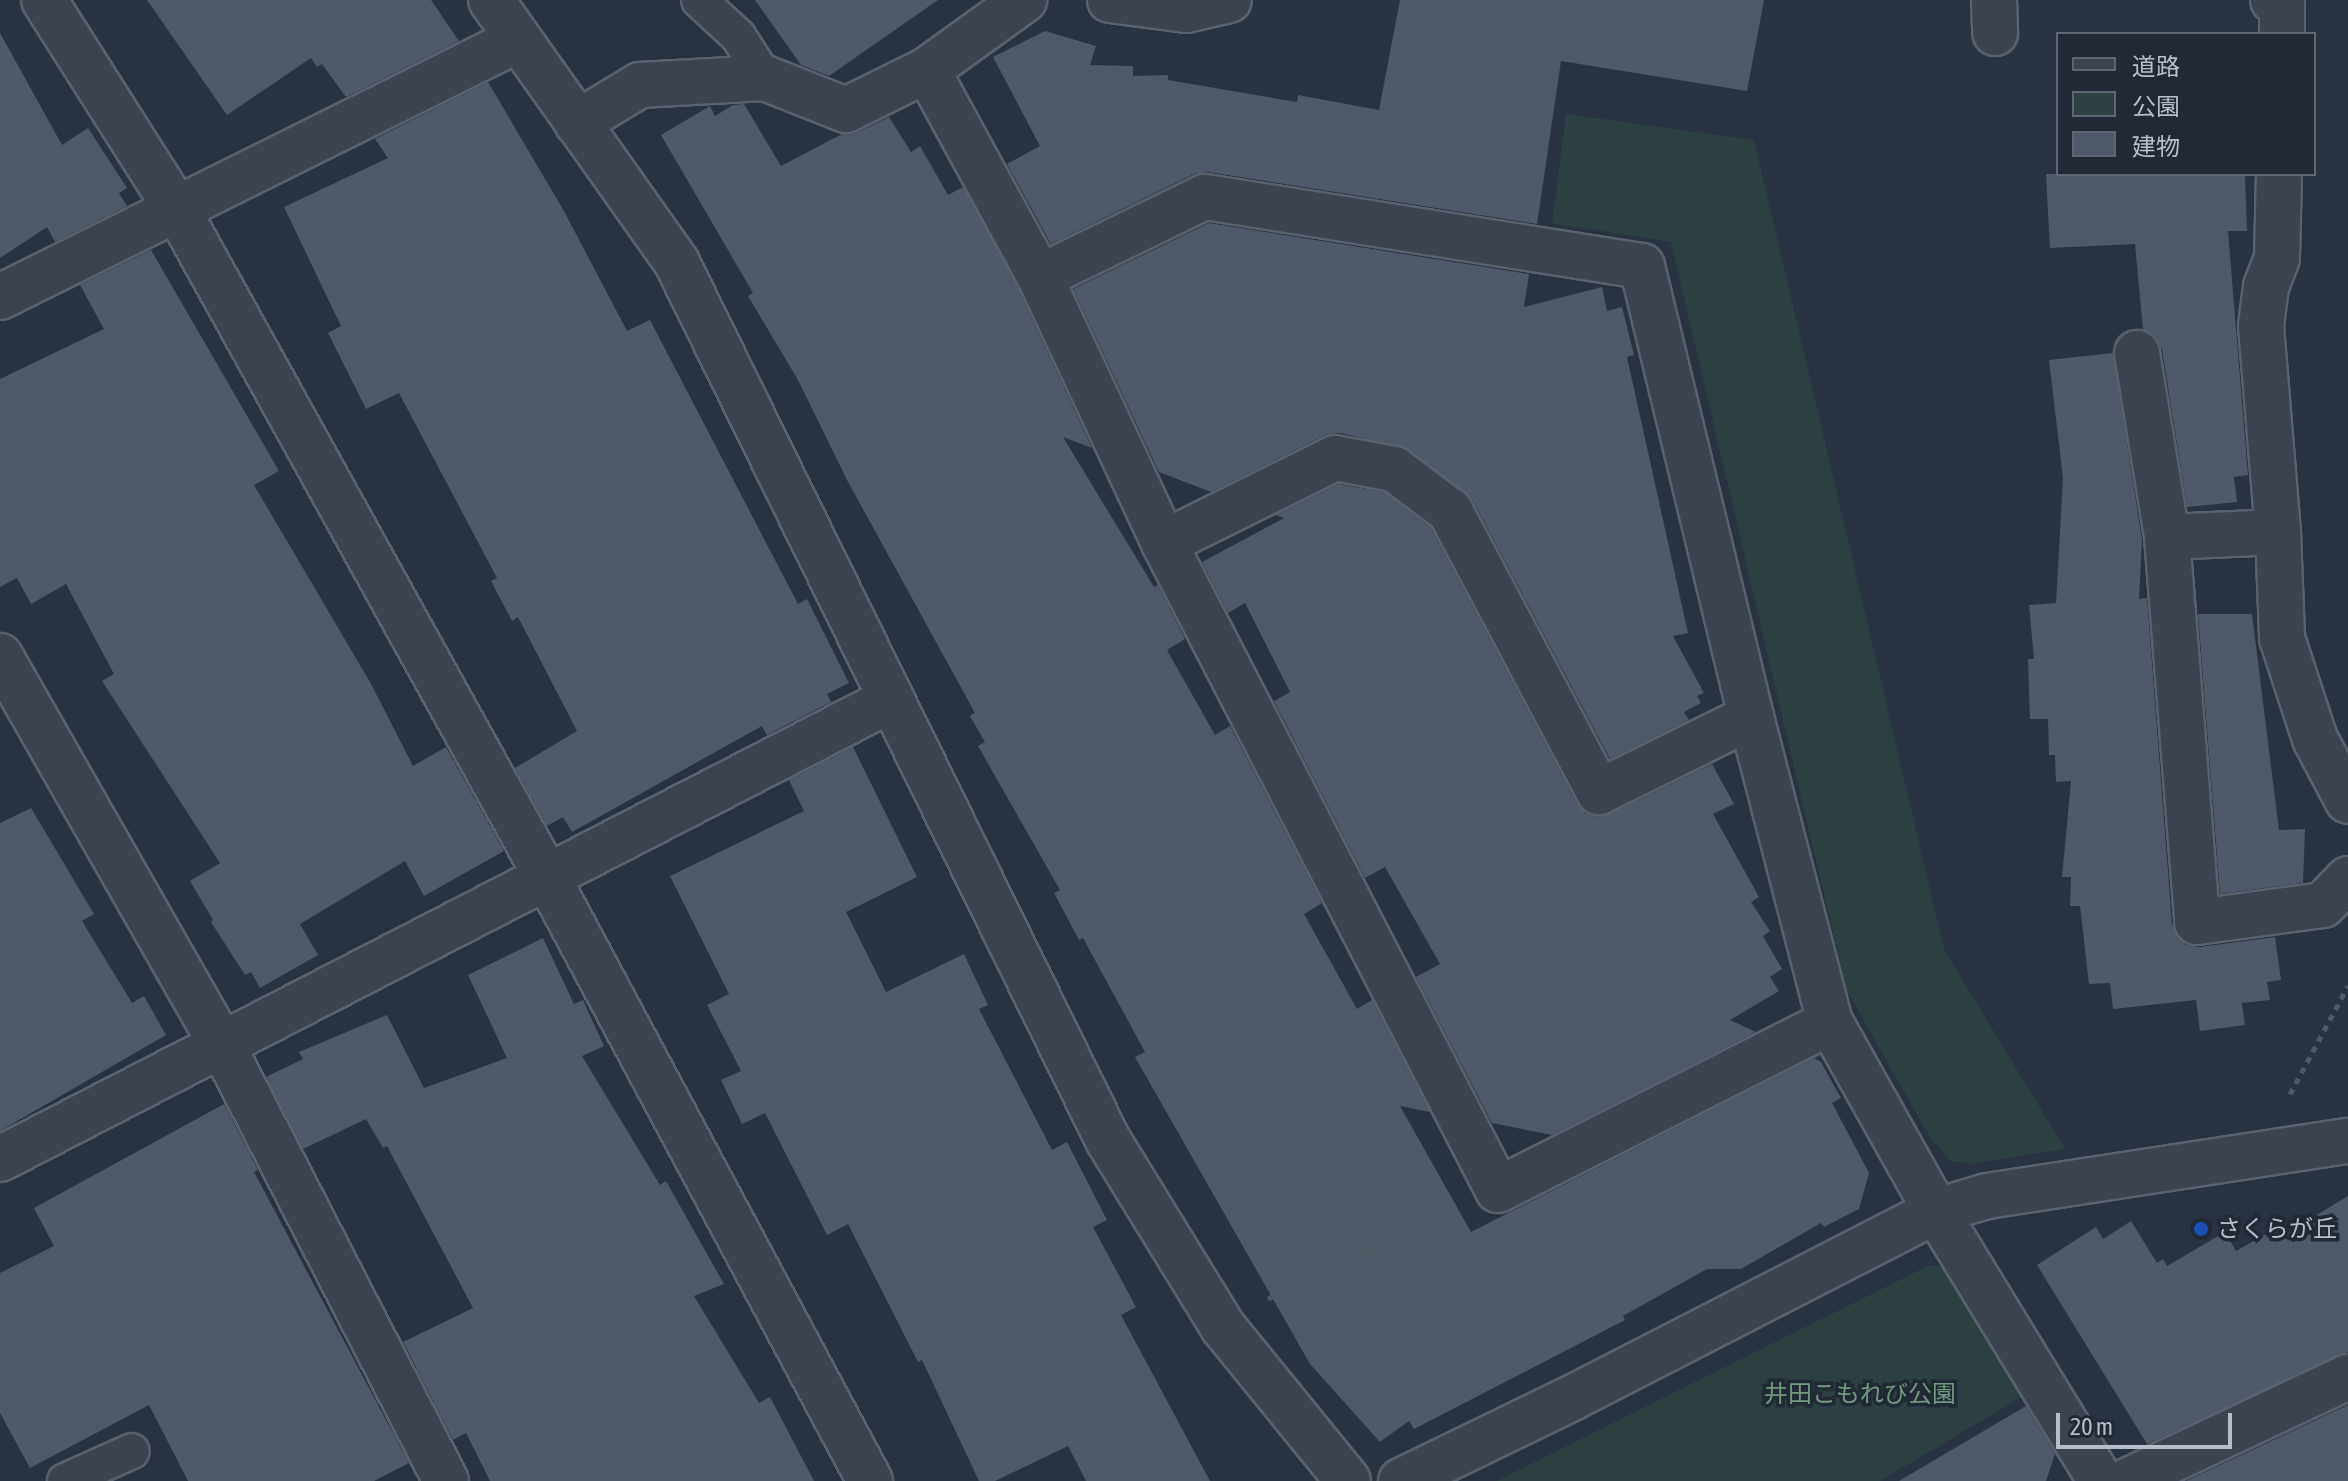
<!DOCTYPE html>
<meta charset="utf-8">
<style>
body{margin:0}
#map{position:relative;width:2348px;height:1481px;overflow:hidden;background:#293240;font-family:"Asap Condensed","Noto Sans JP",sans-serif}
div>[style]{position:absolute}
.green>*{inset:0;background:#2c4042}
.building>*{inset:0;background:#4f5969}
.path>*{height:5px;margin-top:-2.5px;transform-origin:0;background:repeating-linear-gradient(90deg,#4b5c60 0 6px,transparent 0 12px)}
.roads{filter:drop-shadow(2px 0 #5a626d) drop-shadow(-2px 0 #5a626d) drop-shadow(0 2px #5a626d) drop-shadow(0 -2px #5a626d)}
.service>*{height:34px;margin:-17px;padding:0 17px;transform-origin:17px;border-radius:17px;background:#3c4450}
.minor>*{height:44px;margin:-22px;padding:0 22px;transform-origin:22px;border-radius:22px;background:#3c4450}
.dots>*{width:22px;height:22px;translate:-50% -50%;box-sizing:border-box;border:4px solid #212935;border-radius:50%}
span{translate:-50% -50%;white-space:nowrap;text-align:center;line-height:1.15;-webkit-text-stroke:7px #212935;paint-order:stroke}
.poi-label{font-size:24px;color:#b9bfca}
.left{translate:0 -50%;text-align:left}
.park-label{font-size:24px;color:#72997d}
.legend{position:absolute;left:2056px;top:32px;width:260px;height:144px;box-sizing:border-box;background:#212935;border:2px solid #5e6571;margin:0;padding:10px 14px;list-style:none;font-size:24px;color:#b9bfca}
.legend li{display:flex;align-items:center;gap:16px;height:40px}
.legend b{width:40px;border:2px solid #5e6571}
.scale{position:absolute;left:2056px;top:1413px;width:176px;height:36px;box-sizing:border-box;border:4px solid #b9bfca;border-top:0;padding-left:10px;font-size:24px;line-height:28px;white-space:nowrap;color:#b9bfca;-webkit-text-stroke:6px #212935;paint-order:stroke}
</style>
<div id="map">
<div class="green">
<i style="clip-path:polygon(1566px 114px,1754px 140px,1944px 949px,2065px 1149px,1969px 1164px,1951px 1161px,1931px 1139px,1846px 989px,1671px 242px,1552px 223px)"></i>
<i style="clip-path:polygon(1930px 1265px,1954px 1271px,2027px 1394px,1880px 1481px,1497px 1481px)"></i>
</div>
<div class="building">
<i style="clip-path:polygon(147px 0,431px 0,459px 41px,346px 97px,322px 64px,317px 67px,311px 58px,227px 115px)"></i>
<i style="clip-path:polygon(755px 0,938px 0,829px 76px,801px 65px)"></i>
<i style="clip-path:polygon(1400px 0,1764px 0,1747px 91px,1561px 61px,1537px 224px,1208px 172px,1194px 174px,1051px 244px,1007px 164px,1040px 146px,993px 57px,1045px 31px,1096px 46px,1090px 65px,1133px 66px,1133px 76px,1168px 75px,1168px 80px,1297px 102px,1298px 95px,1379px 110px)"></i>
<i style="clip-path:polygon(0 33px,62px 145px,88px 128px,127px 188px,119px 193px,127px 206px,55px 242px,47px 227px,0 258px)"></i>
<i style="clip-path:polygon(488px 82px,564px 211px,627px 331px,650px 320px,798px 604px,807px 599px,849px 683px,827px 694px,831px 702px,767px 735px,762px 726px,572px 832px,563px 817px,547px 826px,515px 768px,577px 731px,518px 617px,512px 621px,491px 581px,497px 578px,399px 393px,366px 409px,328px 333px,341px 326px,284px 207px,388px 158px,375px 139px)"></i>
<i style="clip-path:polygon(744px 104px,781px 166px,842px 134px,856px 133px,889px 117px,911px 152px,920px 146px,948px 195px,963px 187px,1018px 288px,1092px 448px,1063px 437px,1154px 587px,1158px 585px,1185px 639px,1167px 650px,1215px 735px,1230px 726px,1322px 903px,1304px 914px,1357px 1009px,1372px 1000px,1430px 1112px,1400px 1106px,1471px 1232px,1814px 1058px,1821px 1062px,1841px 1098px,1832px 1103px,1869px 1173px,1859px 1209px,1824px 1227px,1821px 1223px,1741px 1269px,1707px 1269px,1623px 1316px,1625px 1320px,1414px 1429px,1409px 1421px,1380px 1442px,1310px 1364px,1135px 1057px,1145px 1052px,1083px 938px,1079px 940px,1054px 893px,1060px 890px,978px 746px,985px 742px,970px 716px,975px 713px,847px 480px,798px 380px,748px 296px,753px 293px,661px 135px,710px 106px,715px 116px,733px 105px)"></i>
<i style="clip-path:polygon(2046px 174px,2245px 174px,2247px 231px,2228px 231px,2248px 475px,2234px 477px,2237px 502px,2187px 507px,2162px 349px,2156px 337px,2143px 329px,2135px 244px,2050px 248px)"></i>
<i style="clip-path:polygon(1209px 223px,1529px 274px,1524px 307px,1602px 287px,1607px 311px,1622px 307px,1634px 355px,1627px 357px,1688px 633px,1673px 636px,1704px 693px,1697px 696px,1701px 703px,1684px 712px,1689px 720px,1610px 759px,1472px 499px,1408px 449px,1340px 433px,1325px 435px,1211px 492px,1159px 472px,1073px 289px)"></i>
<i style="clip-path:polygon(151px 250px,279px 471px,254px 485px,370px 682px,413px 766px,446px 747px,504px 851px,424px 896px,405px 861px,300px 924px,318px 955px,260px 988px,251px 972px,245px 975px,211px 922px,213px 920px,190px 881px,220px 863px,102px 681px,114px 674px,66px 584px,31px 604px,17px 578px,0 587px,0 379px,104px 329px,80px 285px)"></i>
<i style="clip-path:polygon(2113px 353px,2142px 540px,2139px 599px,2147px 598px,2172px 924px,2177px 937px,2186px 945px,2200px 947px,2275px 937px,2281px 980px,2267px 982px,2270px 1000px,2242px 1003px,2245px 1025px,2200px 1031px,2196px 1000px,2113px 1009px,2110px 983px,2089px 984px,2080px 906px,2070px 906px,2071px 877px,2062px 877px,2071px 781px,2056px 782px,2055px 755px,2049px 755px,2048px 719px,2030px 719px,2028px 659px,2034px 659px,2029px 605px,2056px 603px,2063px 478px,2049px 360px)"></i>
<i style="clip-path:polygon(1339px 484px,1384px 492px,1431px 528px,1577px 804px,1585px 813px,1597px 817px,1610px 814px,1712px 764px,1734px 804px,1713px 814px,1759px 897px,1751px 902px,1770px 931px,1763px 936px,1782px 969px,1770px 977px,1779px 991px,1730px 1020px,1756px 1032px,1552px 1135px,1492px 1123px,1416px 977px,1440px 964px,1385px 867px,1365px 878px,1274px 701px,1290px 692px,1245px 603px,1228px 613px,1202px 562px,1284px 518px,1276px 515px)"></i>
<i style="clip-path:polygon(2198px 614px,2252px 614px,2279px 830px,2305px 829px,2303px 883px,2220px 894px)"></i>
<i style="clip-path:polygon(853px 747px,917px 877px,846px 912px,886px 992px,964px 954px,988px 1005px,979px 1009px,1052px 1150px,1067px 1142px,1107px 1220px,1093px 1227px,1136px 1307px,1121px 1315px,1210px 1481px,1086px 1481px,1068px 1446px,995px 1481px,979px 1481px,922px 1360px,918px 1362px,848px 1224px,827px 1235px,765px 1113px,742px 1124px,721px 1080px,741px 1071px,707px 1005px,729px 994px,670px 876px,804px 811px,789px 780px)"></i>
<i style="clip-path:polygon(31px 808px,94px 914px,82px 921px,132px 1003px,144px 996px,166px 1035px,0 1131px,0 823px)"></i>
<i style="clip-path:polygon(543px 938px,574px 1004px,583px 1000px,604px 1046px,582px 1056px,660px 1185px,666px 1181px,724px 1284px,694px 1296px,759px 1403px,770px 1397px,814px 1481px,490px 1481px,466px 1433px,453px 1440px,403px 1342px,473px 1308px,387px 1146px,383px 1148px,366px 1119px,303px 1149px,266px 1077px,303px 1059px,299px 1052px,387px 1015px,424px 1088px,507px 1058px,468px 975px)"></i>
<i style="clip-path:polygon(224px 1104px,258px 1170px,254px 1172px,409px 1463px,374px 1481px,188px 1481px,149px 1405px,30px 1468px,0 1413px,0 1273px,54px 1246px,34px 1208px)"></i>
<i style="clip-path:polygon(2348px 1196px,2348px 1352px,2147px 1444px,2037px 1265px,2096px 1227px,2103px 1239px,2131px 1221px,2157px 1263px,2163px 1259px,2167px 1266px,2225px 1232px,2236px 1251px,2275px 1229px,2280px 1237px)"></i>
<i style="clip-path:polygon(2348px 1405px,2348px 1481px,2186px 1481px)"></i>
<i style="clip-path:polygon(2026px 1406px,2055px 1454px,2046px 1481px,1899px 1481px)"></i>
</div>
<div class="path">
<i style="left:2290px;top:1094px;width:123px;rotate:-61.8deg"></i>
<i style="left:1268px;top:1299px;width:83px;rotate:-32.2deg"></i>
<i style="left:1338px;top:1255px;width:30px;rotate:-8deg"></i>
<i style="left:1368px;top:1251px;width:89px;rotate:-25.1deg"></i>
</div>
<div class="roads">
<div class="service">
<i style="left:699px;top:0;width:53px;rotate:42.7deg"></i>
<i style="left:738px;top:36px;width:50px;rotate:57.3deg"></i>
<i style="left:65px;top:1481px;width:73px;rotate:-24.1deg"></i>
</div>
<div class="minor">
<i style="left:44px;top:0;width:250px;rotate:57.6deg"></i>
<i style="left:178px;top:211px;width:761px;rotate:61.01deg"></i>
<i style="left:547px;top:877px;width:685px;rotate:61.86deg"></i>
<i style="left:491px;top:0;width:322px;rotate:54.7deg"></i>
<i style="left:677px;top:263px;width:977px;rotate:63.83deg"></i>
<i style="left:1108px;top:1140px;width:220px;rotate:58.4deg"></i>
<i style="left:1223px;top:1327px;width:198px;rotate:50.9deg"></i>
<i style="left:1110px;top:0;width:77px;rotate:7.5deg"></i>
<i style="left:1186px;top:10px;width:44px;rotate:-13.1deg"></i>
<i style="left:1994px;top:0;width:33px;rotate:88deg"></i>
<i style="left:2273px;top:0;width:11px;rotate:34deg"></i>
<i style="left:2282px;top:6px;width:28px;rotate:90deg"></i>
<i style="left:927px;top:70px;width:236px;rotate:61.4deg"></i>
<i style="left:1040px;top:277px;width:293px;rotate:65deg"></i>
<i style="left:1164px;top:543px;width:728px;rotate:62.7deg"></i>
<i style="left:1498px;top:1190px;width:372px;rotate:-26.8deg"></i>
<i style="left:577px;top:123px;width:74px;rotate:-31.1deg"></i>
<i style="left:640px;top:85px;width:125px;rotate:-3.2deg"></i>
<i style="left:765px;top:78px;width:87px;rotate:21.6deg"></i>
<i style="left:846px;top:110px;width:90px;rotate:-26.3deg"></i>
<i style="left:927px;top:70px;width:120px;rotate:-35.8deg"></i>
<i style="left:2279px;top:174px;width:84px;rotate:91.4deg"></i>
<i style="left:2277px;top:258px;width:30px;rotate:111deg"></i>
<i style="left:2266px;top:286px;width:40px;rotate:97.1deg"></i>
<i style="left:2261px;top:326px;width:207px;rotate:85.3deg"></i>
<i style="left:2278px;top:532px;width:106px;rotate:87.8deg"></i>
<i style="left:2282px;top:638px;width:106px;rotate:71.9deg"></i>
<i style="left:2315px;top:739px;width:70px;rotate:62deg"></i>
<i style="left:1040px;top:277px;width:183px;rotate:-25.9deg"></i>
<i style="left:1205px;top:197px;width:442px;rotate:9deg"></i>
<i style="left:1642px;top:266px;width:464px;rotate:76.4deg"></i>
<i style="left:1751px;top:717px;width:315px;rotate:75.5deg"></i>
<i style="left:1830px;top:1022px;width:217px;rotate:60.7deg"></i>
<i style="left:1936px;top:1211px;width:316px;rotate:58.6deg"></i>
<i style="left:0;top:297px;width:577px;rotate:-26.43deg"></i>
<i style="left:2137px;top:353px;width:186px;rotate:80.7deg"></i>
<i style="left:2278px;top:532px;width:111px;rotate:177.4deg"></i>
<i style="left:2167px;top:537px;width:386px;rotate:85.5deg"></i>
<i style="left:2197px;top:922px;width:127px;rotate:-7.7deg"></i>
<i style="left:2323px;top:905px;width:36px;rotate:-46deg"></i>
<i style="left:1164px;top:543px;width:191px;rotate:-26.4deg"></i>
<i style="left:1335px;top:458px;width:60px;rotate:10.6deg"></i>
<i style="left:1394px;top:469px;width:70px;rotate:36.9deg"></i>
<i style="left:1450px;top:511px;width:318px;rotate:62.1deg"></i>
<i style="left:1599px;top:792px;width:169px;rotate:-26.3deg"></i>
<i style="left:0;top:656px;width:448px;rotate:60.3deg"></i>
<i style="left:222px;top:1045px;width:490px;rotate:62.8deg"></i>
<i style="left:0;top:1159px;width:1001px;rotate:-27.28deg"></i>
<i style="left:1401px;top:1481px;width:190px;rotate:-25.9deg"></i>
<i style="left:1572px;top:1398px;width:409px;rotate:-27.2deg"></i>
<i style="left:1936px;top:1211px;width:53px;rotate:-16.4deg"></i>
<i style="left:1987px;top:1196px;width:365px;rotate:-8.7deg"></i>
<i style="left:2127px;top:1481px;width:244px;rotate:-25.2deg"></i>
</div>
</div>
<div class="dots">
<i style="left:2201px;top:1229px;background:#1a4fb4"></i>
</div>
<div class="poi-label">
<span class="left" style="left:2217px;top:1229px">さくらが丘</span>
</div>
<div class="park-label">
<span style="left:1860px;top:1394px">井田こもれび公園</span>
</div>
<ul class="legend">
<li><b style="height:10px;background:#3c4450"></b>道路</li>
<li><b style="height:22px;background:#2c4042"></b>公園</li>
<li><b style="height:22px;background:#4f5969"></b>建物</li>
</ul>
<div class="scale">20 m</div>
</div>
